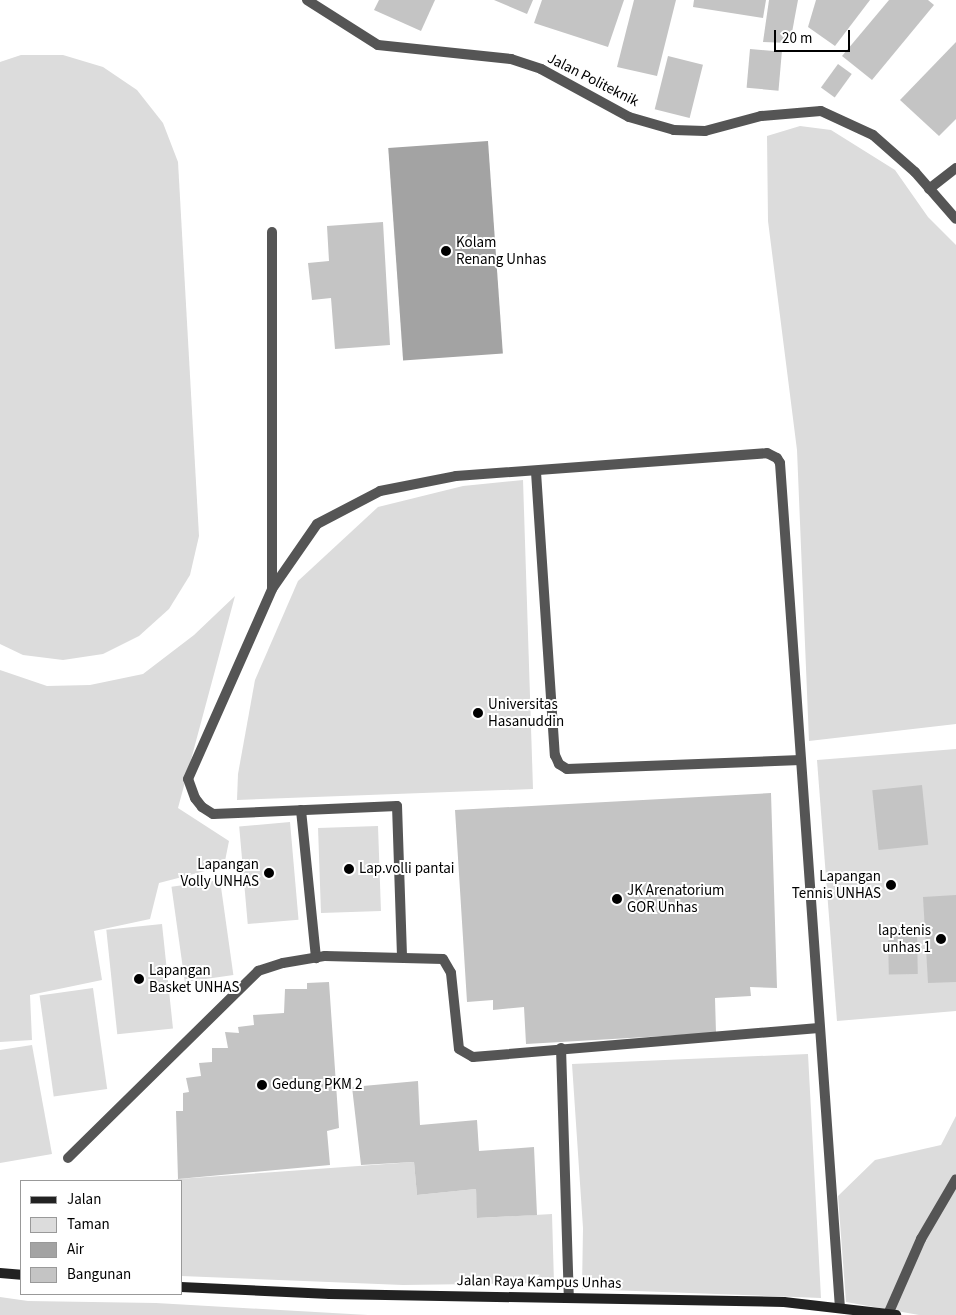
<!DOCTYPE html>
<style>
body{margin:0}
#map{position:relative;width:956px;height:1315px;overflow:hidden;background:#fff;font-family:"Source Sans 3",sans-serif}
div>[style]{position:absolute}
.green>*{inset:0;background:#dcdcdc;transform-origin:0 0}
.water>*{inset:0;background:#a3a3a3;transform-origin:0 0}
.building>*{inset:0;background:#c4c4c4;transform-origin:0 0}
.lane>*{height:10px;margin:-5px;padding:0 5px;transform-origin:5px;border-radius:5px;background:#555}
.street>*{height:10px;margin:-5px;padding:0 5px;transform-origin:5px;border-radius:5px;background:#555}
.secondary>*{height:10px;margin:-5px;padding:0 5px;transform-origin:5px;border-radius:5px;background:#222}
.dots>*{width:14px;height:14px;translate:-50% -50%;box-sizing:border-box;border:2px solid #fff;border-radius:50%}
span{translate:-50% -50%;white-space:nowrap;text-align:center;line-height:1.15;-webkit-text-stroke:4px #fff;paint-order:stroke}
.street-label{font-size:15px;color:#000}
.poi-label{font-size:15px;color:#000}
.left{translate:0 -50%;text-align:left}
.right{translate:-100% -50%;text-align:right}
.legend{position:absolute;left:20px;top:1180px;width:162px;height:115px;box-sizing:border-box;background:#fff;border:1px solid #999;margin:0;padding:6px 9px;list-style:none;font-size:15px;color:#000}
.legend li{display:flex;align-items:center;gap:10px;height:25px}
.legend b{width:25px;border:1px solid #999}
.scale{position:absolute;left:774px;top:30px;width:76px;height:22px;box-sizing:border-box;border:2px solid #000;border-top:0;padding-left:6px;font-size:15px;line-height:18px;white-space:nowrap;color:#000;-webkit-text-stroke:4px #fff;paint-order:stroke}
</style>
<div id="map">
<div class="green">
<i style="clip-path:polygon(21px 55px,63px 55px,103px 67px,137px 90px,163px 123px,178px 162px,199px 536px,190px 575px,169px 609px,139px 636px,103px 654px,63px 660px,23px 655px,0 644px,0 62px)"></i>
<i style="clip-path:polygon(800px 126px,831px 130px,895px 170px,928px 217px,956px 245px,956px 724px,809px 741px,797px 450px,768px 221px,767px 136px)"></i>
<i style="clip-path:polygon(523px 480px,533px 789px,237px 800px,238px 774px,255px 680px,298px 581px,378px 507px,463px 486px)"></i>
<i style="clip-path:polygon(235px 596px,178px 808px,229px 841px,224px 866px,159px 883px,150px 919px,94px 931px,102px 980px,30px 995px,32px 1040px,0 1042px,0 670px,47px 686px,90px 685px,143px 674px,194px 635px)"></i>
<i style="clip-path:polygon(956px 749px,956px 1011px,837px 1021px,817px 760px)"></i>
<i style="left:290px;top:822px;width:98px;height:51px;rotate:85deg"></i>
<i style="left:378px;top:826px;width:85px;height:60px;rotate:88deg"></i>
<i style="left:220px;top:880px;width:96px;height:49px;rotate:82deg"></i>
<i style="left:162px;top:924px;width:105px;height:56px;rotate:84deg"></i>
<i style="left:93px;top:988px;width:102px;height:54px;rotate:82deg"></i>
<i style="clip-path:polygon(32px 1045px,52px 1154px,0 1163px,0 1050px)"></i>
<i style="clip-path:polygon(808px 1054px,821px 1298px,582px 1289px,583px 1228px,572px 1064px)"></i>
<i style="clip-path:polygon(956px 1116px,956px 1315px,919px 1315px,846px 1302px,838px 1196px,875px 1160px,941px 1145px)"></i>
<i style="clip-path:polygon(414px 1162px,417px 1195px,476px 1189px,478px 1218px,552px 1214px,554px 1283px,403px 1285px,181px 1276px,181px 1181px,174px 1181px,178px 1179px)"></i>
<i style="clip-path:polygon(0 1297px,28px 1301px,156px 1303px,368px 1315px,0 1315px)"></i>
</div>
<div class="water">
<i style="left:488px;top:141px;width:213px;height:100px;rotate:86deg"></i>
</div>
<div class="building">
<i style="clip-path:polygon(379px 0,435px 0,421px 31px,374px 10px)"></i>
<i style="clip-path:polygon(494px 0,533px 0,527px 14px)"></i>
<i style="clip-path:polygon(542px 0,624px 0,608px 47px,534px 23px)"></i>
<i style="clip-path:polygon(634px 0,676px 0,657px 76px,617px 67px)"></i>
<i style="clip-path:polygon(694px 0,766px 0,763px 18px,693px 7px)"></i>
<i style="clip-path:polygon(769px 0,798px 0,790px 43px,763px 42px)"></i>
<i style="clip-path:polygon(816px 0,870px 0,835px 46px,808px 27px)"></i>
<i style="clip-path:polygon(889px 0,928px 0,934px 5px,872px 80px,842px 56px)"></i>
<i style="clip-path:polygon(956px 42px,956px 119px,939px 136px,900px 100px)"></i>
<i style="left:750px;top:49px;width:32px;height:39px;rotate:5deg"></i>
<i style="left:668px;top:56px;width:36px;height:55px;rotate:14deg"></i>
<i style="left:838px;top:64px;width:17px;height:29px;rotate:36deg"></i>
<i style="clip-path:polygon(383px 222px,390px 345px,335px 349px,331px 298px,312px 300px,308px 263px,329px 261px,327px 226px)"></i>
<i style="left:922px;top:785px;width:60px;height:50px;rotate:84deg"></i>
<i style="clip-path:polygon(771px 793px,777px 988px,750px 987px,751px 996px,715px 998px,716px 1033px,526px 1044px,524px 1007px,493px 1010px,493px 1000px,467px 1002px,455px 810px)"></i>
<i style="clip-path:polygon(956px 895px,956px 982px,928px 983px,923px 897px)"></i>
<i style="left:917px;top:929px;width:45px;height:29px;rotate:89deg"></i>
<i style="clip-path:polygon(329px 982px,339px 1128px,327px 1131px,330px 1165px,178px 1179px,176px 1111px,183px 1111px,183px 1093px,189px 1092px,186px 1078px,201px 1076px,199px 1063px,212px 1062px,212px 1048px,228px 1048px,225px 1032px,239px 1033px,238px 1027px,254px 1025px,253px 1015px,284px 1013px,285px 989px,307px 989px,307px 983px)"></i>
<i style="clip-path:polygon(418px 1081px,420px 1125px,477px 1120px,479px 1151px,534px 1147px,537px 1215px,477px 1218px,476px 1189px,417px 1195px,414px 1162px,361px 1165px,352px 1087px)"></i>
</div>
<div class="lane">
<i style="left:272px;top:232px;width:356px;rotate:90deg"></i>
<i style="left:536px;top:472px;width:284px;rotate:86.2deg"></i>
<i style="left:555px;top:755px;width:10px;rotate:66deg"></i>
<i style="left:559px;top:764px;width:9px;rotate:32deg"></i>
<i style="left:567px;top:769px;width:234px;rotate:-2.2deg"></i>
<i style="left:301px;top:810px;width:149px;rotate:84.2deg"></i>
<i style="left:402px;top:956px;width:150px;rotate:-91.9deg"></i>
<i style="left:397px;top:806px;width:184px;rotate:177.5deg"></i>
<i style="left:213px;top:814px;width:13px;rotate:-148deg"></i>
<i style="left:202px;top:807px;width:11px;rotate:-128deg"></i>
<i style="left:195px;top:798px;width:20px;rotate:-110deg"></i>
<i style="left:188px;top:779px;width:208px;rotate:-66.1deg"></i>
<i style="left:272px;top:589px;width:79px;rotate:-55.3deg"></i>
<i style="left:317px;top:524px;width:71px;rotate:-27.6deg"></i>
<i style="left:380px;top:491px;width:77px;rotate:-11.2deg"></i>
<i style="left:456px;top:476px;width:312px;rotate:-4.2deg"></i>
<i style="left:767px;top:453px;width:11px;rotate:27deg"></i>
<i style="left:777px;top:458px;width:6px;rotate:59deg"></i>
<i style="left:780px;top:463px;width:847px;rotate:85.94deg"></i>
<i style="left:561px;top:1048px;width:250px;rotate:88.2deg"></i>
<i style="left:68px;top:1158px;width:267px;rotate:-44.5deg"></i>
<i style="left:258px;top:971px;width:26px;rotate:-18deg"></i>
<i style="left:283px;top:963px;width:43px;rotate:-9.5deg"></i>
<i style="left:325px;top:956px;width:118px;rotate:1.5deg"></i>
<i style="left:443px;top:959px;width:16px;rotate:60deg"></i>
<i style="left:451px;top:973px;width:76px;rotate:84deg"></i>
<i style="left:459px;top:1049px;width:16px;rotate:30deg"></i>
<i style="left:473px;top:1057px;width:347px;rotate:-4.8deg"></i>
<i style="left:889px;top:1312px;width:80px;rotate:-66.3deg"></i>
<i style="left:921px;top:1239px;width:69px;rotate:-59.7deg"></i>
</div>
<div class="street">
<i style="left:307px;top:0;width:84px;rotate:32.4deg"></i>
<i style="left:378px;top:45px;width:134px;rotate:6deg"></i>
<i style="left:511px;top:59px;width:32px;rotate:18deg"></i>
<i style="left:541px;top:69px;width:100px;rotate:28.6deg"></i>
<i style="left:629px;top:117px;width:47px;rotate:16.1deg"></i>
<i style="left:674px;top:130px;width:31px;rotate:2deg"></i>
<i style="left:705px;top:131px;width:58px;rotate:-15deg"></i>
<i style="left:761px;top:116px;width:60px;rotate:-4.8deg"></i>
<i style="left:821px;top:111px;width:57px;rotate:24.8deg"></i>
<i style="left:873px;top:135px;width:56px;rotate:41.4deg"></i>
<i style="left:915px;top:172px;width:62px;rotate:48.9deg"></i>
<i style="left:929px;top:189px;width:34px;rotate:-38deg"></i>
</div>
<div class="secondary">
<i style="left:0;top:1273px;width:21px;rotate:5deg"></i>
<i style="left:181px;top:1287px;width:149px;rotate:2.7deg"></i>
<i style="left:330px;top:1294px;width:454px;rotate:1deg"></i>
<i style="left:784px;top:1302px;width:113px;rotate:6.6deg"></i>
</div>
<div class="dots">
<i style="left:446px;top:251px;background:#000"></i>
<i style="left:478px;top:713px;background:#000"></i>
<i style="left:349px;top:869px;background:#000"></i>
<i style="left:269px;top:873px;background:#000"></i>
<i style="left:891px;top:885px;background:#000"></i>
<i style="left:617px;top:899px;background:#000"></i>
<i style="left:941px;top:939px;background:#000"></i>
<i style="left:139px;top:979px;background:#000"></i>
<i style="left:262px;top:1085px;background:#000"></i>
</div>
<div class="street-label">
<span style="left:593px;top:80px;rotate:27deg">Jalan Politeknik</span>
<span style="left:539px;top:1282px;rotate:1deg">Jalan Raya Kampus Unhas</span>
</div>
<div class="poi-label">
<span class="left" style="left:456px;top:251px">Kolam<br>Renang Unhas</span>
<span class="left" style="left:488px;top:713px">Universitas<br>Hasanuddin</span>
<span class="right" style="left:259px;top:873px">Lapangan<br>Volly UNHAS</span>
<span class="left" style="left:359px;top:869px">Lap.volli pantai</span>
<span class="right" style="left:881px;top:885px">Lapangan<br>Tennis UNHAS</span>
<span class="left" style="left:627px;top:899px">JK Arenatorium<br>GOR Unhas</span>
<span class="right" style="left:931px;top:939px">lap.tenis<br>unhas 1</span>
<span class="left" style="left:149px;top:979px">Lapangan<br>Basket UNHAS</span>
<span class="left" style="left:272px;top:1085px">Gedung PKM 2</span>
</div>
<ul class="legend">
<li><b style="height:6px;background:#222"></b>Jalan</li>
<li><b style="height:14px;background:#dcdcdc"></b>Taman</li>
<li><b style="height:14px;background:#a3a3a3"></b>Air</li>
<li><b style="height:14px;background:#c4c4c4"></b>Bangunan</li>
</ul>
<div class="scale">20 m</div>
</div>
